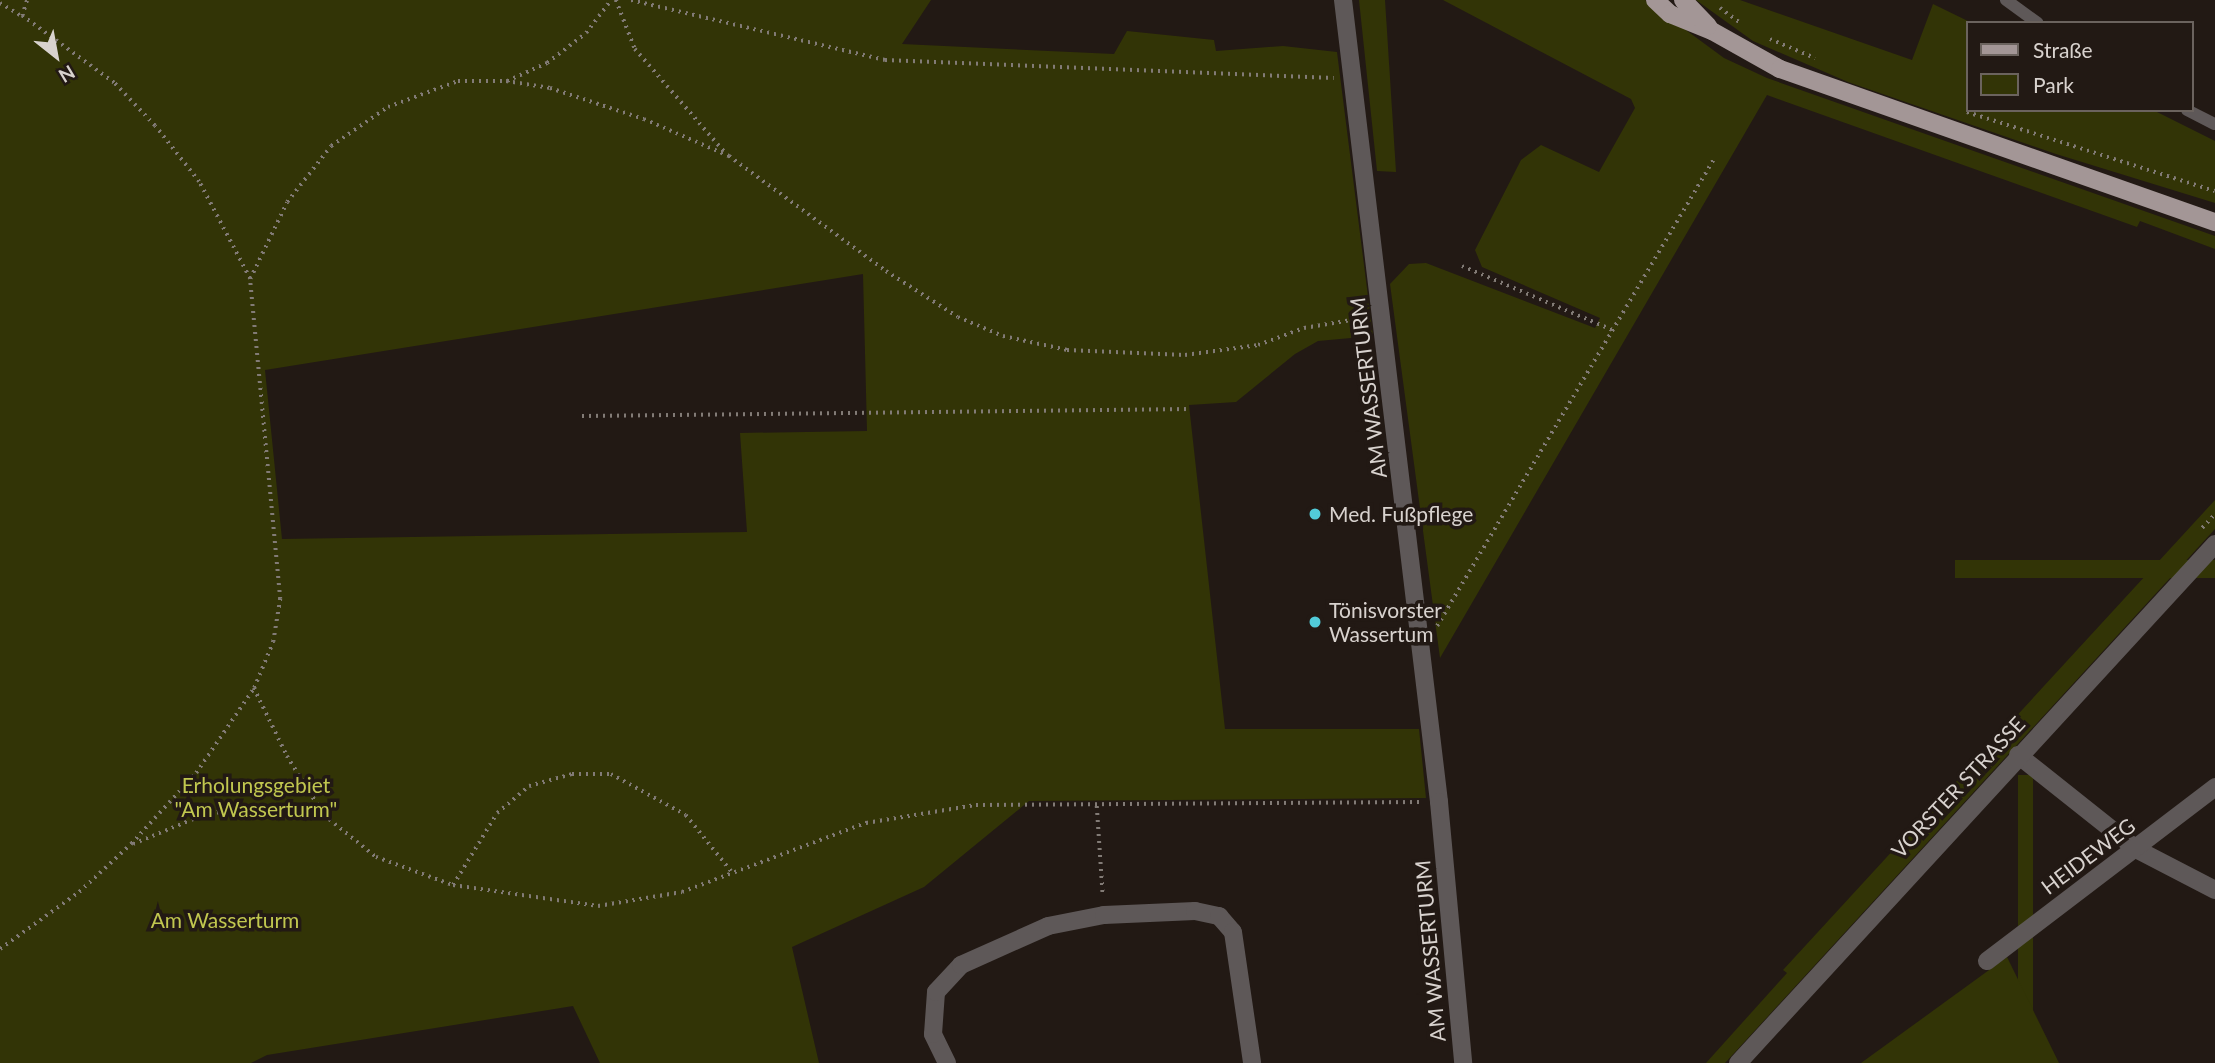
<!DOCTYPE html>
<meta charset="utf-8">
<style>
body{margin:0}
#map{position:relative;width:2215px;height:1063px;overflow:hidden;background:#221914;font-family:Lato,sans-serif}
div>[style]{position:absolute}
.green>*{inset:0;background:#323406;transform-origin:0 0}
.path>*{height:3.5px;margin-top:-1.75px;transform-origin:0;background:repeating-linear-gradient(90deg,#827b76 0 2px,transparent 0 7px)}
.service>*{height:12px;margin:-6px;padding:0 6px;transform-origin:6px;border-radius:6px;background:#5e5858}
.minor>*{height:18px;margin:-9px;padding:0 9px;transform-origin:9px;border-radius:9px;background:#5e5858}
.tertiary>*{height:18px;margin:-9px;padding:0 9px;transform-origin:9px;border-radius:9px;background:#5e5858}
.primary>*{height:18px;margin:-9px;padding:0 9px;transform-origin:9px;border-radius:9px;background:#a39696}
.dots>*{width:19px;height:19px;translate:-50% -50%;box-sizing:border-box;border:4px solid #221914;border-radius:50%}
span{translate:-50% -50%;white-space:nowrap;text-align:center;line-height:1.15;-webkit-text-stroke:7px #221914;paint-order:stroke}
.street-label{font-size:21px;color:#d8d2ce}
.poi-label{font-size:21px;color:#d8d2ce}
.left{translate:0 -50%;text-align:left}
.park-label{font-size:21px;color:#c1c74f}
.legend{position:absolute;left:1966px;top:21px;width:228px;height:91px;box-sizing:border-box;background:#221914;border:2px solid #6b635e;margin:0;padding:9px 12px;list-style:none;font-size:21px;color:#d8d2ce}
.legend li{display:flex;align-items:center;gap:14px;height:35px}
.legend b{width:35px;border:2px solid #6b635e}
.north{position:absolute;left:21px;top:21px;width:70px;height:70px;-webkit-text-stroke:5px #221914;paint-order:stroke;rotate:149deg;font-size:19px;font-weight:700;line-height:28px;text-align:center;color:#d8d2ce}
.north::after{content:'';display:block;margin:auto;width:24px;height:32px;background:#d8d2ce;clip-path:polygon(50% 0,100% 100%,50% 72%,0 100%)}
</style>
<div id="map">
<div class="green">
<i style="clip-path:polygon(evenodd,0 0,931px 0,902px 44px,1114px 54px,1127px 31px,1214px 40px,1216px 51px,1283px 46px,1337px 52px,1373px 336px,1318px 341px,1295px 354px,1236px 402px,1189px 405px,1225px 729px,1419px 729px,1426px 798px,1029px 801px,924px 887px,792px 947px,819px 1063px,600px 1063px,573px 1006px,267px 1055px,251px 1063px,0 1063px,0 0,863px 274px,867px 431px,740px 433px,747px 532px,282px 539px,265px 370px,863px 274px)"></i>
<i style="clip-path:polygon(1359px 0,1385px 0,1396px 172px,1377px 171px)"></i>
<i style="clip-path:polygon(1443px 0,1645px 0,1724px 58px,1767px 78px,2215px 236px,2215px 249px,2140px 221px,2137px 227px,1767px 95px,1440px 658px,1390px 284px,1409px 264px,1426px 263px,1595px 328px,1600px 318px,1482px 267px,1475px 250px,1521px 160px,1541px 145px,1599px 172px,1635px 108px,1631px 99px)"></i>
<i style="clip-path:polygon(1696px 0,1740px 0,1912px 60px,1933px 4px,1972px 23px,1968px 23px,1968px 110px,2153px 110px,2215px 141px,2215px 203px,2056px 154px,1848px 82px,1753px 41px)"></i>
<i style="clip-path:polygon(2215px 500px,2215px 529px,1725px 1063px,1706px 1063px,1787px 973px,1783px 970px)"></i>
<i style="left:2215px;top:560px;width:18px;height:260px;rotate:90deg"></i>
<i style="left:2018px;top:775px;width:15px;height:391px"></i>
<i style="clip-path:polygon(2007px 957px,2059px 1063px,1861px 1063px)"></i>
</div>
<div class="path">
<i style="left:616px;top:0;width:53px;rotate:68.8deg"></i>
<i style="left:635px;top:49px;width:140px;rotate:49deg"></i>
<i style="left:631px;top:0;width:261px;rotate:13.3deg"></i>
<i style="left:885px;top:60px;width:449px;rotate:2.3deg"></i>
<i style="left:0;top:3px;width:26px;rotate:31deg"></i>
<i style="left:1720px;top:8px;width:24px;rotate:36deg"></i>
<i style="left:1770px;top:39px;width:49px;rotate:22.9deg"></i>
<i style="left:507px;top:81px;width:44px;rotate:-24.2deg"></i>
<i style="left:547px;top:63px;width:49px;rotate:-37.6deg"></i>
<i style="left:586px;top:33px;width:41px;rotate:-52.9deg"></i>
<i style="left:1967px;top:112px;width:260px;rotate:17.7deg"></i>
<i style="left:1462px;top:266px;width:164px;rotate:23deg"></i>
<i style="left:250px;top:279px;width:85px;rotate:-64.3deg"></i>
<i style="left:287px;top:202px;width:71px;rotate:-51.8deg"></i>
<i style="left:331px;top:146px;width:69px;rotate:-34.4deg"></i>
<i style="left:388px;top:107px;width:75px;rotate:-20.4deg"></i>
<i style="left:458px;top:81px;width:48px"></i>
<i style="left:506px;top:81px;width:45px;rotate:9deg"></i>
<i style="left:550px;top:88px;width:99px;rotate:18.3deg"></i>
<i style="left:644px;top:119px;width:93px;rotate:23.5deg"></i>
<i style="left:729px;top:156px;width:195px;rotate:36.2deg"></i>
<i style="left:886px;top:271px;width:85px;rotate:32.6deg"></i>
<i style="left:958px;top:317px;width:49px;rotate:22.9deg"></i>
<i style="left:1003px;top:336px;width:66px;rotate:12.3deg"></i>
<i style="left:1067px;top:350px;width:118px;rotate:2.4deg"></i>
<i style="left:1185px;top:355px;width:74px;rotate:-7.8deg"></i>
<i style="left:1258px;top:345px;width:49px;rotate:-20.3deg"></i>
<i style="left:1304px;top:328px;width:60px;rotate:-9.6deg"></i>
<i style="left:582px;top:416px;width:609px;rotate:-0.66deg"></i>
<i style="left:2202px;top:528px;width:19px;rotate:-47deg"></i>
<i style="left:1437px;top:626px;width:545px;rotate:-59.34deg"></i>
<i style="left:254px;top:688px;width:76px;rotate:64.1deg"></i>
<i style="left:287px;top:756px;width:70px;rotate:57.9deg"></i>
<i style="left:324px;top:815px;width:67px;rotate:38.9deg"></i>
<i style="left:376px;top:857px;width:82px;rotate:20deg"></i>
<i style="left:453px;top:885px;width:147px;rotate:8.2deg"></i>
<i style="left:598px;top:906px;width:85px;rotate:-9.5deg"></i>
<i style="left:682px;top:892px;width:197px;rotate:-20.6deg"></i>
<i style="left:866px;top:823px;width:111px;rotate:-9.3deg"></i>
<i style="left:976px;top:805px;width:445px;rotate:-0.4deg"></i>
<i style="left:1097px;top:806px;width:90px;rotate:86.2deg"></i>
<i style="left:133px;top:844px;width:76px;rotate:-22.5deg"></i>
<i style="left:203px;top:815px;width:52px;rotate:-10deg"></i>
<i style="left:254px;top:806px;width:71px;rotate:7.3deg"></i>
<i style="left:453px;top:885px;width:84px;rotate:-58.6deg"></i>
<i style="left:497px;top:813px;width:42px;rotate:-40.2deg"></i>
<i style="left:529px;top:786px;width:45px;rotate:-15.6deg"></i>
<i style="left:572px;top:774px;width:39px"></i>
<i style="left:611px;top:774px;width:85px;rotate:28.7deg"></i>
<i style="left:686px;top:815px;width:72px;rotate:51.2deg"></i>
<i style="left:0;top:949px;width:97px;rotate:-35.8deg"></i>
<i style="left:79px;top:892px;width:71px;rotate:-42.7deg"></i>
<i style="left:131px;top:844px;width:96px;rotate:-47.5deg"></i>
<i style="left:196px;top:773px;width:103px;rotate:-55.7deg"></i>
<i style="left:254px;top:688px;width:50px;rotate:-67.6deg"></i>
<i style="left:273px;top:642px;width:44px;rotate:-80.8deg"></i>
<i style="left:280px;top:599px;width:321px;rotate:-95.4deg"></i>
<i style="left:250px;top:279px;width:110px;rotate:-117.7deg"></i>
<i style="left:199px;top:182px;width:71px;rotate:-128.2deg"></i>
<i style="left:155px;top:126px;width:59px;rotate:-133.6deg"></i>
<i style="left:114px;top:83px;width:114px;rotate:-143.9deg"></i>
<i style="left:22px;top:16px;width:17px;rotate:-73deg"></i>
</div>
<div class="service">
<i style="left:2006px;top:0;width:39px;rotate:36deg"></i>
<i style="left:2187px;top:110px;width:31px;rotate:27deg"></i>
</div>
<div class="minor">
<i style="left:1343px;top:0;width:808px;rotate:83.17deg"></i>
<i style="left:1439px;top:802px;width:262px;rotate:84.7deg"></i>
<i style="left:2018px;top:755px;width:151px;rotate:38.5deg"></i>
<i style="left:2136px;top:849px;width:89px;rotate:27.4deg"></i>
<i style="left:1987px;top:961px;width:287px;rotate:-37.3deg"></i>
<i style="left:947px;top:1063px;width:32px;rotate:-116deg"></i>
<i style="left:933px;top:1034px;width:42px;rotate:-85.9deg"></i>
<i style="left:936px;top:992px;width:37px;rotate:-47deg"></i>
<i style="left:961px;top:965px;width:95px;rotate:-24.1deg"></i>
<i style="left:1048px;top:926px;width:57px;rotate:-11.1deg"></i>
<i style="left:1104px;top:915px;width:91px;rotate:-2.5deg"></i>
<i style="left:1195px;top:911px;width:25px;rotate:12deg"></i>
<i style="left:1219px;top:916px;width:21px;rotate:49deg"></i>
<i style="left:1233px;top:932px;width:132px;rotate:81.7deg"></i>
</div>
<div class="tertiary">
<i style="left:1738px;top:1063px;width:705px;rotate:-47.41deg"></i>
</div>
<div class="primary">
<i style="left:1655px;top:0;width:21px;rotate:43deg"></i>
<i style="left:1670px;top:14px;width:45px;rotate:22deg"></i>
<i style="left:1712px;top:31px;width:78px;rotate:29.2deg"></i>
<i style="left:1780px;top:69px;width:461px;rotate:19.4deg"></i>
<i style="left:1683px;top:0;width:36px;rotate:46deg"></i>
</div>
<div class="dots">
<i style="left:1315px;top:514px;background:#52cbd9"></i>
<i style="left:1315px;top:622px;background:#52cbd9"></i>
</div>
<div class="street-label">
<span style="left:1368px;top:388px;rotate:-97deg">AM WASSERTURM</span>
<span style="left:1958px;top:787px;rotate:-47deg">VORSTER STRASSE</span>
<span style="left:2088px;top:856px;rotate:-37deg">HEIDEWEG</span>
<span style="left:1430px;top:951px;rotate:-95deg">AM WASSERTURM</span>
</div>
<div class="poi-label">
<span class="left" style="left:1329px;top:514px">Med. Fußpflege</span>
<span class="left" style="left:1329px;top:622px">Tönisvorster<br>Wassertum</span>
</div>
<div class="park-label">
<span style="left:256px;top:797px">Erholungsgebiet<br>"Am Wasserturm"</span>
<span style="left:225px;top:920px">Am Wasserturm</span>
</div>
<ul class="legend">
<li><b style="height:9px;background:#a39696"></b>Straße</li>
<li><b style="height:19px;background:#323406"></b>Park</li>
</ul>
<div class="north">N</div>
</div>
